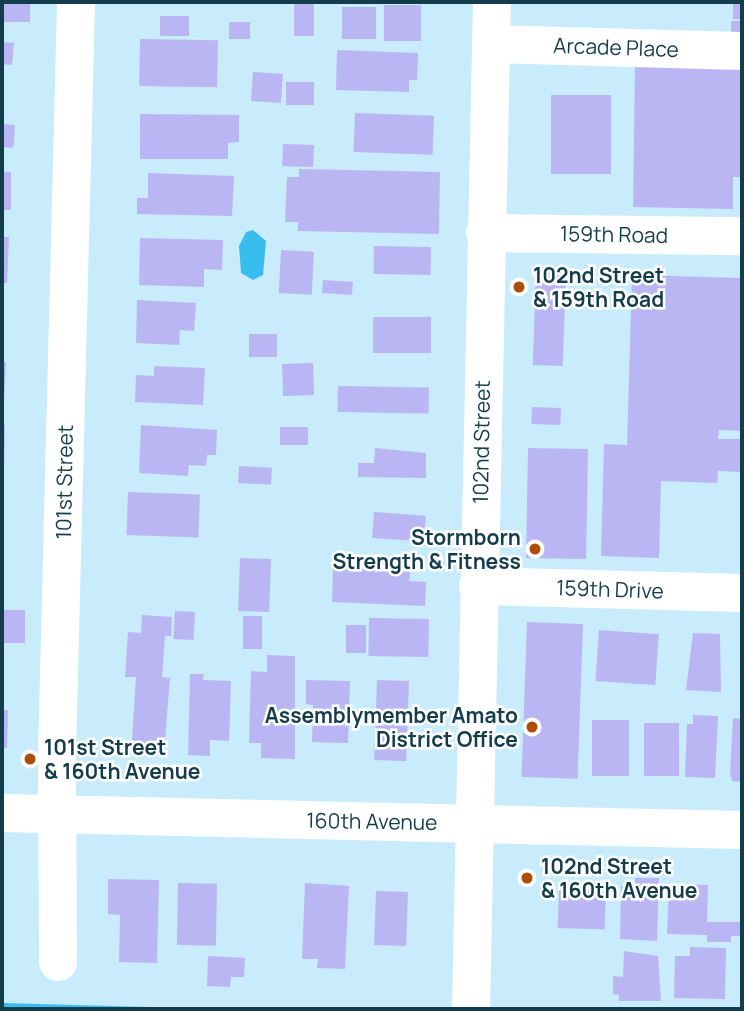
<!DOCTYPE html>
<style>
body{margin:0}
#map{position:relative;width:744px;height:1011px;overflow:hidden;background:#c8ecfc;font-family:Manrope,sans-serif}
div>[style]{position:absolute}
.water>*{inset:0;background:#38bdee}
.building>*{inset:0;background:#bab6f3;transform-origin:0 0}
.street>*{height:38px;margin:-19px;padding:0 19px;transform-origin:19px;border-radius:19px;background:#fff}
.dots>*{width:19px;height:19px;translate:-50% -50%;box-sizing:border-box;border:4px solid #fff;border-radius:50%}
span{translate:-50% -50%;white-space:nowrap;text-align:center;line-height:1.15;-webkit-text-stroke:5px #fff;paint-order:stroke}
.street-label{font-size:21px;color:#133d4d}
.poi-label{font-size:21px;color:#133d4d;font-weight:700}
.left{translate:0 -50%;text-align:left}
.right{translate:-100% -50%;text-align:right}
.frame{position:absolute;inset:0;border:4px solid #133d4d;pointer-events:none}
</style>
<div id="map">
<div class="water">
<i style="clip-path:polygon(253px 230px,266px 241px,263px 275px,253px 280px,241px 273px,239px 246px,246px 232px)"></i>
<i style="clip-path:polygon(2px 1003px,222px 1009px,2px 1009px)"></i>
</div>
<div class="building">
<i style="left:2px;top:2px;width:28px;height:20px"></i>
<i style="left:733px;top:2px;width:9px;height:17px"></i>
<i style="left:294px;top:3px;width:20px;height:33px"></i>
<i style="left:384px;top:5px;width:37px;height:36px"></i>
<i style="left:342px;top:7px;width:34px;height:32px"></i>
<i style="left:160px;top:16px;width:29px;height:20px"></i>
<i style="left:731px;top:21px;width:11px;height:18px"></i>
<i style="left:229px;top:22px;width:21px;height:17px"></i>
<i style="left:140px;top:39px;width:78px;height:47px;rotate:1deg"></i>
<i style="clip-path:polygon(2px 42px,14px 43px,12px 65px,2px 64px)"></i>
<i style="clip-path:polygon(337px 50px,418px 53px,417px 80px,409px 80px,409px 92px,336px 90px)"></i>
<i style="clip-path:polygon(635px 66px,742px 69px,742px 177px,733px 177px,733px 209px,633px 207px)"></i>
<i style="left:253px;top:72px;width:30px;height:29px;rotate:4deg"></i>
<i style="left:286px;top:82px;width:28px;height:23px"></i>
<i style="left:551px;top:95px;width:60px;height:79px"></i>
<i style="left:355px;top:113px;width:79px;height:39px;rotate:2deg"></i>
<i style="clip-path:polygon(140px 114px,239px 115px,239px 142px,228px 143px,228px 159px,140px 159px)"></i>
<i style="left:2px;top:124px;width:13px;height:23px;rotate:4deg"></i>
<i style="left:283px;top:144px;width:31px;height:22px;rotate:2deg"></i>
<i style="clip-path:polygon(299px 169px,440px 172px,439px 234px,298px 231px,298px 222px,285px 222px,287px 177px,299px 177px)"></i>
<i style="left:2px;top:172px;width:9px;height:38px"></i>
<i style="clip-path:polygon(148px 173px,234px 176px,232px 216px,137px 214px,137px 198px,148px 198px)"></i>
<i style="clip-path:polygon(2px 237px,9px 237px,7px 283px,2px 283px)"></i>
<i style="clip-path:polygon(140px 238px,223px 240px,222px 270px,204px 269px,204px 287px,139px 285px)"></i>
<i style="left:374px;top:246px;width:57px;height:28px;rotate:1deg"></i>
<i style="left:281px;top:250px;width:33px;height:43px;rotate:3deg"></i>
<i style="left:536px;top:271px;width:30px;height:94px;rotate:2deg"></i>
<i style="clip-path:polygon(632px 275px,742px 278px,742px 431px,719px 430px,718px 439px,742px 439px,742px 472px,718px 471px,717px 483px,661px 481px,659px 558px,601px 556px,604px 444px,627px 445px)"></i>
<i style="left:323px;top:280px;width:30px;height:13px;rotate:4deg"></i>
<i style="clip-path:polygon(137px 300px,196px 303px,194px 331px,180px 330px,179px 345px,136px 343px)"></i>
<i style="left:373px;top:317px;width:58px;height:36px"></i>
<i style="left:249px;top:334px;width:28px;height:23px"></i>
<i style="clip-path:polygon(2px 362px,6px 362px,4px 402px,2px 402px)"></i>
<i style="left:313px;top:363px;width:32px;height:31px;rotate:88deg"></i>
<i style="clip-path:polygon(154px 366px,205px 368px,203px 405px,135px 402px,136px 375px,154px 376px)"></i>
<i style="left:338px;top:386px;width:91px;height:26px;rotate:1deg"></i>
<i style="left:532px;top:407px;width:29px;height:17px;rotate:2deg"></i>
<i style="clip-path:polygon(2px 425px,5px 425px,4px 467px,2px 467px)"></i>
<i style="clip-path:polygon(141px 425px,217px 430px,216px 455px,207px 455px,206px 466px,189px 465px,188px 476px,139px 473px)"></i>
<i style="left:280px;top:427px;width:28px;height:18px"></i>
<i style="clip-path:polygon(375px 448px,426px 453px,426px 478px,358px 477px,358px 463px,374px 463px)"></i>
<i style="left:528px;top:448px;width:60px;height:110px;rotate:1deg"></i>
<i style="left:239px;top:466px;width:33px;height:17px;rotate:3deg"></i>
<i style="left:128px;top:492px;width:72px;height:43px;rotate:2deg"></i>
<i style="left:374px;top:512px;width:52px;height:26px;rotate:4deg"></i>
<i style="left:240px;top:558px;width:31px;height:53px;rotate:2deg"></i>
<i style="clip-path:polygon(333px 568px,410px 572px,409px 581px,426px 582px,425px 606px,332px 602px)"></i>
<i style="left:2px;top:610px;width:23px;height:33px"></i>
<i style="left:175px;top:611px;width:20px;height:28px;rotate:3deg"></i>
<i style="clip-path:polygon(142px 615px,172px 617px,171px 636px,165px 636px,162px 677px,170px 678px,164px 752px,134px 750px,132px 740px,136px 677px,125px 677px,128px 632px,141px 633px)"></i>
<i style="left:243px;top:616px;width:19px;height:33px"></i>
<i style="left:369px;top:618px;width:60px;height:38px;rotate:1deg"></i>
<i style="left:527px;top:622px;width:56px;height:155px;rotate:2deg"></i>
<i style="left:346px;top:625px;width:20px;height:28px"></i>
<i style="left:599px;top:630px;width:60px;height:51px;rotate:4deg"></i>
<i style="clip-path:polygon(693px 633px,720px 634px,721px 692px,686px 690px)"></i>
<i style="clip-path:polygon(267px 655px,295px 656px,295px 759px,261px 758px,261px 743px,249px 743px,251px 671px,267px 672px)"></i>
<i style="clip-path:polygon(190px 674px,204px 674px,203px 680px,231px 681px,229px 741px,210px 740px,210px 756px,188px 755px)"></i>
<i style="clip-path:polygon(306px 680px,350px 681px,348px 743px,312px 742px,313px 705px,306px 704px)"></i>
<i style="left:377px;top:680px;width:32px;height:80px;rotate:2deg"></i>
<i style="clip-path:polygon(2px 710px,8px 710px,7px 748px,2px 748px)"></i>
<i style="clip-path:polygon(693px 715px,718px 716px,715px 778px,685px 777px,687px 724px,693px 724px)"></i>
<i style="clip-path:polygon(733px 718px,742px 719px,742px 782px,732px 781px,730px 773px)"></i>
<i style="left:592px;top:720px;width:37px;height:56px"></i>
<i style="left:644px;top:723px;width:35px;height:53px"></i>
<i style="clip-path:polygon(635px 878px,659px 878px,657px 941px,620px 939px,621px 886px,635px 887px)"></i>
<i style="clip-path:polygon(108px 879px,159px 880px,157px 963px,119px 962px,120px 915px,108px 914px)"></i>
<i style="left:178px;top:883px;width:39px;height:62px;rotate:1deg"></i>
<i style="clip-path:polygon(305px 883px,349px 886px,345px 969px,317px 968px,318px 959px,302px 959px)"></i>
<i style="clip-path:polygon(677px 884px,708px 885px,707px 922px,742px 922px,742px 936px,731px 936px,731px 942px,707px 942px,707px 935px,667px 934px,669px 887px)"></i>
<i style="left:559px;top:889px;width:47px;height:39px;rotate:2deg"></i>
<i style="left:376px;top:891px;width:32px;height:54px;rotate:2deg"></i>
<i style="clip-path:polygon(690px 947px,726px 948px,725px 999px,674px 998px,675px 956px,690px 956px)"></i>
<i style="clip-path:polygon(624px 951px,658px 956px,661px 1001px,619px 1001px,619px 995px,613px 994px,613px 976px,623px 977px)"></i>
<i style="clip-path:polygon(208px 956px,245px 958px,244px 977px,231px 977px,230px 987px,207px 986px)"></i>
</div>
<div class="street">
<i style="left:491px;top:44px;width:251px;rotate:1.6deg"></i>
<i style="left:485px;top:233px;width:257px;rotate:0.7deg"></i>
<i style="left:478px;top:586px;width:264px;rotate:1.5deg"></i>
<i style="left:2px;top:813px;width:740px;rotate:1.32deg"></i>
<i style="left:58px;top:962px;width:209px;rotate:-90.3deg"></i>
<i style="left:57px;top:753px;width:751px;rotate:-88.55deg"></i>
<i style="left:471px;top:1009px;width:1007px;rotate:-88.81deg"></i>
</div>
<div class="dots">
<i style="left:519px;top:287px;background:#ae4d07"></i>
<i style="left:535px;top:549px;background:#ae4d07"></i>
<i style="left:532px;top:727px;background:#ae4d07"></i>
<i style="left:30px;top:759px;background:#ae4d07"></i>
<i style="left:527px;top:878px;background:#ae4d07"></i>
</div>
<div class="street-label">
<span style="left:616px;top:47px;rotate:2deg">Arcade Place</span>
<span style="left:614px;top:234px;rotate:1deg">159th Road</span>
<span style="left:481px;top:442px;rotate:-89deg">102nd Street</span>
<span style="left:64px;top:482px;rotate:-89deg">101st Street</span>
<span style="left:610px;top:589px;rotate:2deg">159th Drive</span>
<span style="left:372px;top:821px;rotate:1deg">160th Avenue</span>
</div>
<div class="poi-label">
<span class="left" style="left:533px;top:287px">102nd Street<br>&amp; 159th Road</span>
<span class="right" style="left:521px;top:549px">Stormborn<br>Strength &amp; Fitness</span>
<span class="right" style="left:518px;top:727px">Assemblymember Amato<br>District Office</span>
<span class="left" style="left:44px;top:759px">101st Street<br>&amp; 160th Avenue</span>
<span class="left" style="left:541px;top:878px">102nd Street<br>&amp; 160th Avenue</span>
</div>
<div class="frame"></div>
</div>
